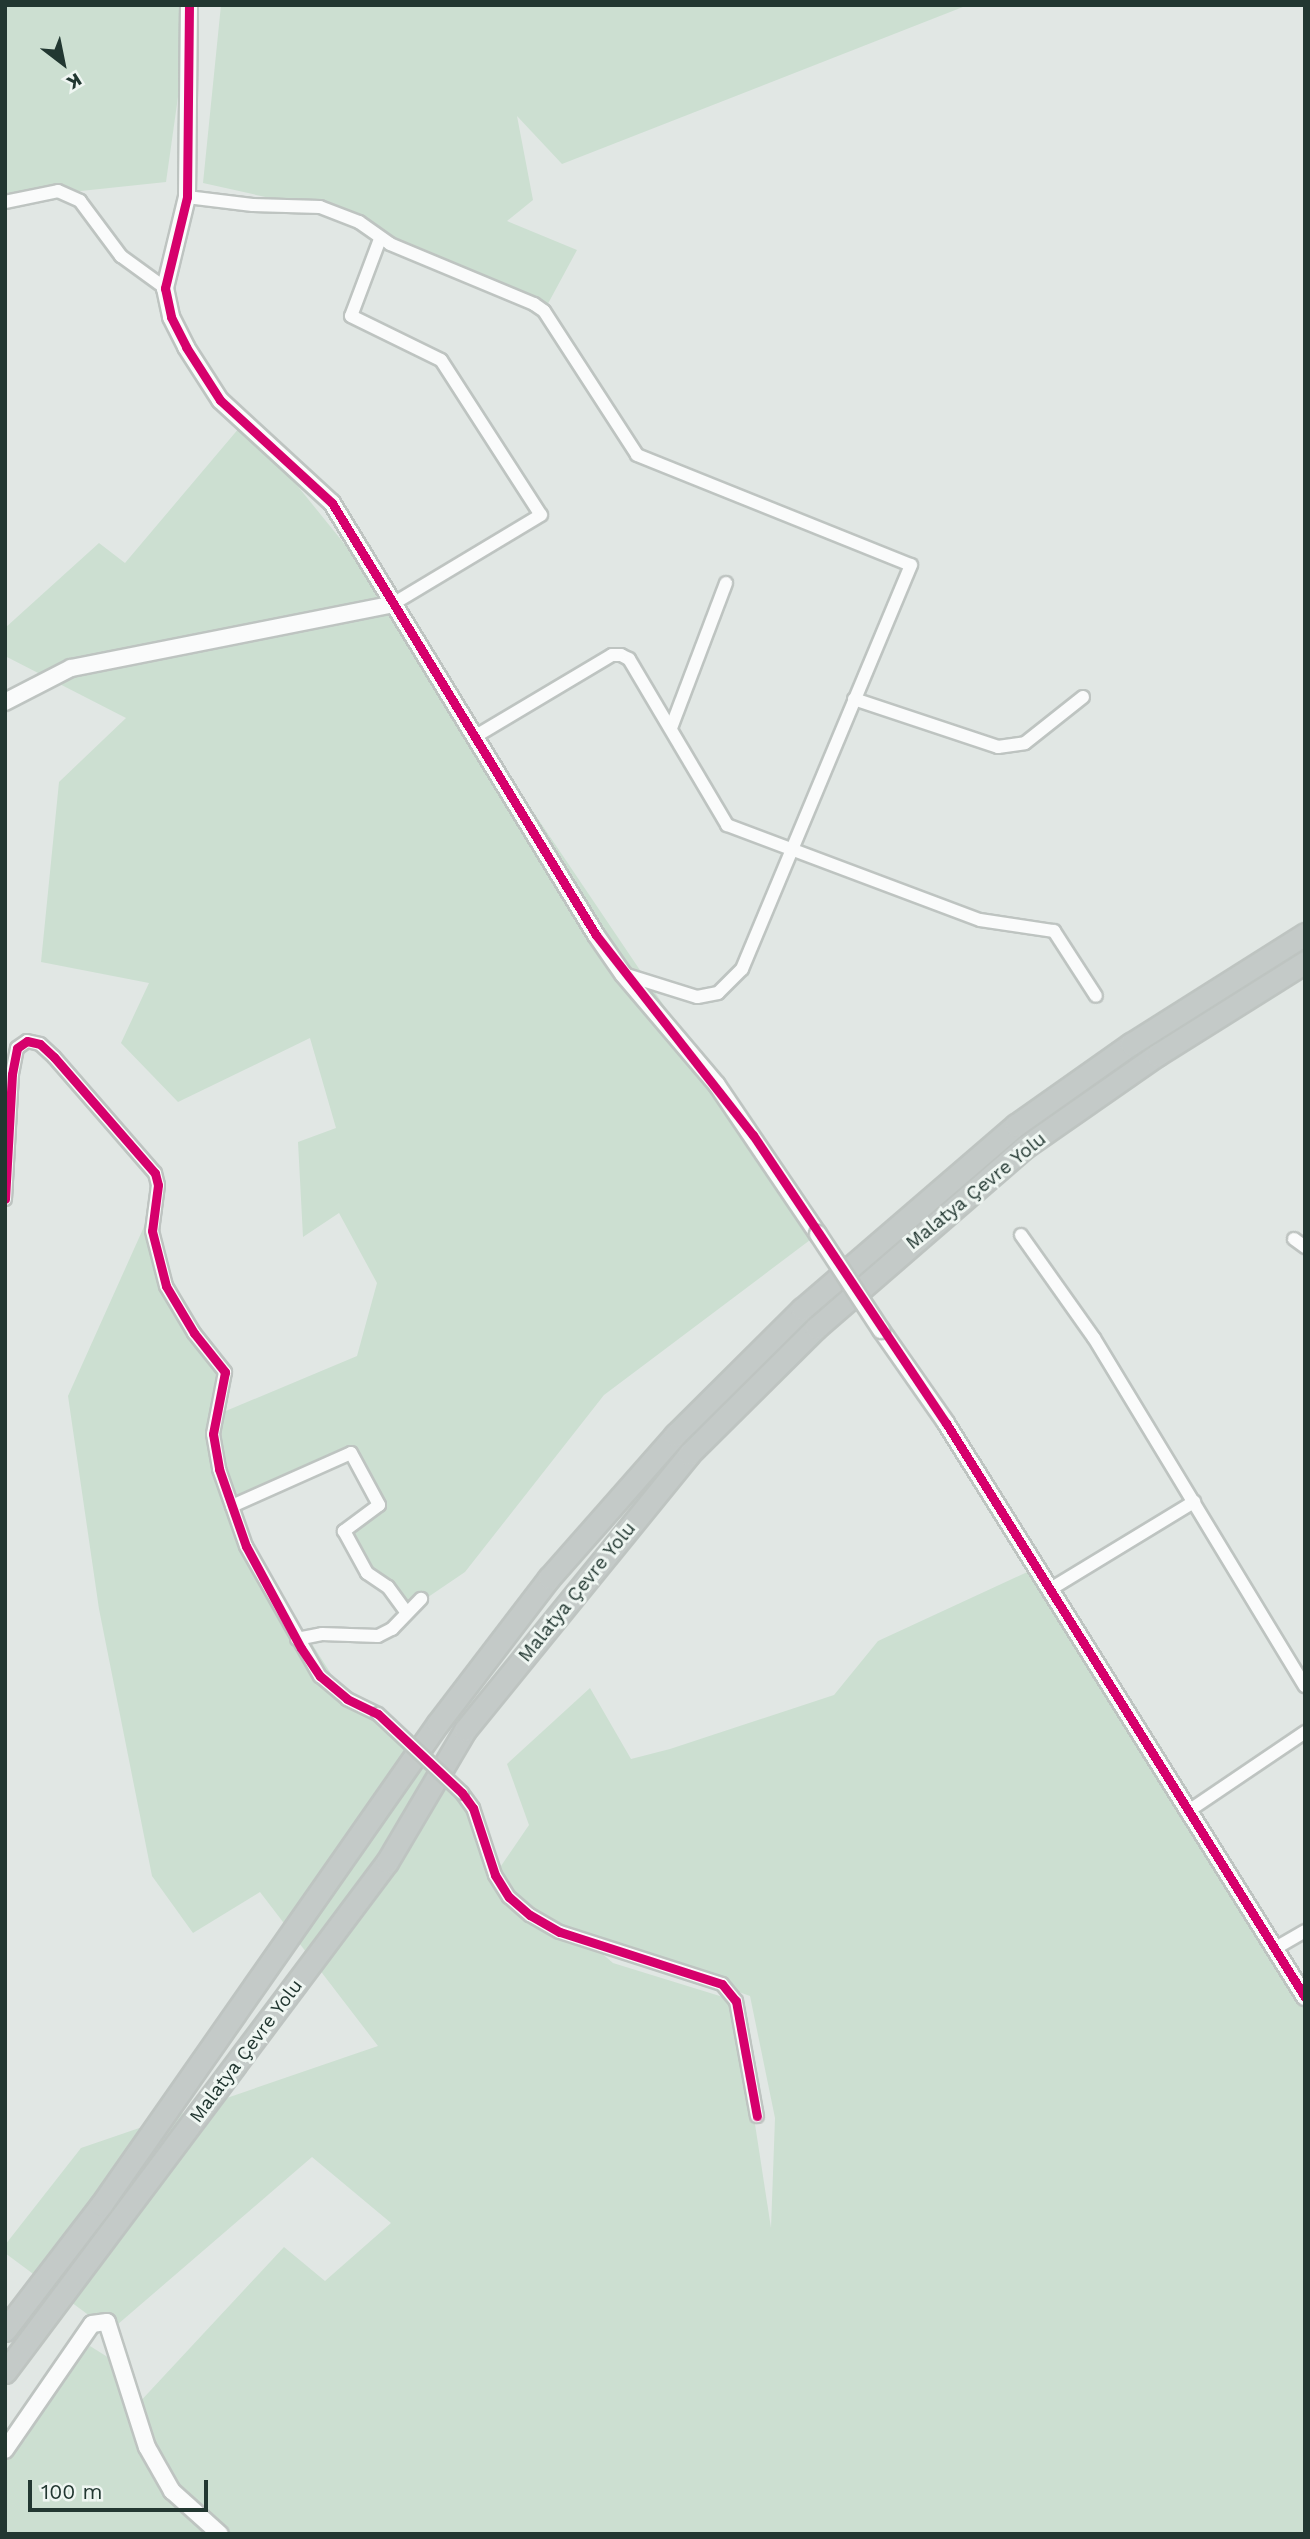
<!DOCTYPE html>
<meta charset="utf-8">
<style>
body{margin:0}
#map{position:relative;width:1310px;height:2539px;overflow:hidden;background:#e1e7e4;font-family:"Work Sans",sans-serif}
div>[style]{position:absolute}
.green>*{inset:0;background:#ccdfd1}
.roads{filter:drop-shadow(2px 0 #bec4c1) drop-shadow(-2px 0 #bec4c1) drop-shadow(0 2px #bec4c1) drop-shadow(0 -2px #bec4c1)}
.minor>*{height:12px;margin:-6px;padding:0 6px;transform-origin:6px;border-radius:6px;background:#fafbfb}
.tertiary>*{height:16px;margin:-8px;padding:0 8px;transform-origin:8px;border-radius:8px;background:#fafbfb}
.trunk>*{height:21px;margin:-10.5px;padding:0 10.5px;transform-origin:10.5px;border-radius:10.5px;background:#c4cac8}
.bridges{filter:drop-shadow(2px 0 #bec4c1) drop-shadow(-2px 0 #bec4c1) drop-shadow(0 2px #bec4c1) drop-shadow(0 -2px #bec4c1)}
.minor-bridge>*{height:12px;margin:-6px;padding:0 6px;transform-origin:6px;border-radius:6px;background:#fafbfb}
.tertiary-bridge>*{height:16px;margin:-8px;padding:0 8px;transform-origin:8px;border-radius:8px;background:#fafbfb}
.cycleway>*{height:9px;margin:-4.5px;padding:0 4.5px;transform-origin:4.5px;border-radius:4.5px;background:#d6006c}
span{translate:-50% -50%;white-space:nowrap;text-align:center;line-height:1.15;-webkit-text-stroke:6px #eff6f2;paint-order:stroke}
.street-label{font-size:19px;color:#223731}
.frame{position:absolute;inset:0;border:7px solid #223731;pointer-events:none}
.north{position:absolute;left:28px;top:28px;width:70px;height:70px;-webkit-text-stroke:5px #eff6f2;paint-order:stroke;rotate:148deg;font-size:19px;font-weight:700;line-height:28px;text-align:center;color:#223731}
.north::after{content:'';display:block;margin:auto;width:24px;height:32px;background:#223731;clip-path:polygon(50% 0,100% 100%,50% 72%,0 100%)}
.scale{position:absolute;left:28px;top:2480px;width:180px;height:32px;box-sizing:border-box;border:4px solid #223731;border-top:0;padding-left:9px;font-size:21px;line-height:24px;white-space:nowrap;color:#223731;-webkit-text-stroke:5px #eff6f2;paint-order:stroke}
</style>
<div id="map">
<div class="green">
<i style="clip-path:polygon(5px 5px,191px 5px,166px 182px,5px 199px)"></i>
<i style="clip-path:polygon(221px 5px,968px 5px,562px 164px,517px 116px,533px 200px,507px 221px,577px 250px,544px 311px,337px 213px,203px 183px)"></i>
<i style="clip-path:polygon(evenodd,245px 421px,393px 604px,818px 1234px,604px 1395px,465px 1572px,406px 1612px,344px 1531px,379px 1505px,351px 1453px,237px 1503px,242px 1534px,347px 1699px,462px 1793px,485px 1850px,501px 1866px,529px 1825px,507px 1764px,590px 1688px,631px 1759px,670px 1749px,834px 1695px,878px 1641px,1036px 1568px,1305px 2001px,1305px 2534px,5px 2534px,5px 2458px,25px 2440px,63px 2376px,90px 2346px,125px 2368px,136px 2406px,284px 2247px,325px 2281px,391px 2223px,312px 2157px,110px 2331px,5px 2253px,5px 2245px,81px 2148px,378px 2046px,260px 1892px,193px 1933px,152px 1876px,99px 1609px,68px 1396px,156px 1200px,152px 1231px,166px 1285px,225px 1372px,221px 1413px,357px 1356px,377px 1283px,339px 1213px,303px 1237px,298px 1142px,336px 1128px,310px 1038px,178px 1102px,121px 1043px,149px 983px,41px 962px,59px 782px,126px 718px,5px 656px,5px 628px,99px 543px,125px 563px,245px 421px,579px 1934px,750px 1996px,775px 2118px,771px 2228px,736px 2001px,613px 1963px,579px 1934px)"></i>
</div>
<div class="roads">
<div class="minor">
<i style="left:187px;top:197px;width:66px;rotate:6.9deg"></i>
<i style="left:253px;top:205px;width:67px;rotate:1.7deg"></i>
<i style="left:320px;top:207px;width:42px;rotate:21deg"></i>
<i style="left:359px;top:222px;width:38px;rotate:35deg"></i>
<i style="left:390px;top:244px;width:156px;rotate:22.6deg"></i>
<i style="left:534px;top:304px;width:12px;rotate:35deg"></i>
<i style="left:544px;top:311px;width:171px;rotate:57.1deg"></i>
<i style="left:637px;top:455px;width:295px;rotate:21.9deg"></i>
<i style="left:911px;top:565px;width:438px;rotate:112.7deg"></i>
<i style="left:742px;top:969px;width:34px;rotate:135deg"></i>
<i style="left:718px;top:993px;width:21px;rotate:169deg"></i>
<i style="left:697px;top:997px;width:77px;rotate:-162.7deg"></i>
<i style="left:5px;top:202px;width:54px;rotate:-11.7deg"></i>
<i style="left:58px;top:191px;width:24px;rotate:24deg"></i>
<i style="left:80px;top:201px;width:69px;rotate:53.3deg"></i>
<i style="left:121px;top:256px;width:54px;rotate:36deg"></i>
<i style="left:380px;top:239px;width:82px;rotate:110.6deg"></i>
<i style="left:351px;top:316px;width:100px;rotate:26.1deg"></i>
<i style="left:441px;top:360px;width:184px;rotate:57.2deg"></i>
<i style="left:541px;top:515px;width:173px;rotate:149deg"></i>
<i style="left:854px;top:699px;width:152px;rotate:18.4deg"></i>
<i style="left:998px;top:747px;width:27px;rotate:-8deg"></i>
<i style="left:1025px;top:743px;width:74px;rotate:-38.4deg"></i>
<i style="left:671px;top:728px;width:155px;rotate:-69.2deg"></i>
<i style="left:476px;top:736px;width:158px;rotate:-30.8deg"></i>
<i style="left:612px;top:655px;width:9px"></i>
<i style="left:621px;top:655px;width:9px;rotate:27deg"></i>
<i style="left:629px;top:659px;width:193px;rotate:59.4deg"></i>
<i style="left:727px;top:825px;width:270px;rotate:20.6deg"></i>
<i style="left:980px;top:920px;width:75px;rotate:8.5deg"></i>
<i style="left:1054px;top:931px;width:77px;rotate:57.1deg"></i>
<i style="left:5px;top:1199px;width:125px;rotate:-86.8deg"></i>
<i style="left:12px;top:1074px;width:26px;rotate:-79deg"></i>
<i style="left:17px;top:1048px;width:12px;rotate:-35deg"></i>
<i style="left:27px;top:1041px;width:13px;rotate:13deg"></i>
<i style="left:40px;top:1044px;width:19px;rotate:43deg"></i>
<i style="left:54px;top:1057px;width:154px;rotate:49deg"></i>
<i style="left:155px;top:1173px;width:12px;rotate:76deg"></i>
<i style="left:158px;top:1185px;width:46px;rotate:97.4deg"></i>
<i style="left:152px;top:1231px;width:57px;rotate:75.7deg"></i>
<i style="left:166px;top:1286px;width:55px;rotate:59.2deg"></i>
<i style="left:194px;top:1333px;width:50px;rotate:51.5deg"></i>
<i style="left:225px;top:1372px;width:63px;rotate:101deg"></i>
<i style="left:213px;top:1434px;width:36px;rotate:80deg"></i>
<i style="left:219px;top:1469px;width:82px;rotate:70.7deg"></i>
<i style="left:246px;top:1546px;width:150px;rotate:60.4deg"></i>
<i style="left:320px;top:1676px;width:35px;rotate:40deg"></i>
<i style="left:347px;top:1699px;width:34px;rotate:26deg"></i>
<i style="left:1021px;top:1235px;width:126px;rotate:54.7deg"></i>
<i style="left:1094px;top:1338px;width:407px;rotate:58.8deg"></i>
<i style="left:1294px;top:1239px;width:14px;rotate:36deg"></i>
<i style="left:232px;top:1506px;width:130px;rotate:-24deg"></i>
<i style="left:351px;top:1453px;width:59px;rotate:61.7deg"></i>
<i style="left:379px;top:1505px;width:44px;rotate:143.4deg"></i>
<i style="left:344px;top:1531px;width:48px;rotate:61.3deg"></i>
<i style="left:367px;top:1573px;width:25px;rotate:34deg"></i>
<i style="left:388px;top:1587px;width:31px;rotate:54deg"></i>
<i style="left:1049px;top:1590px;width:170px;rotate:-31.3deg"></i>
<i style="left:297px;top:1639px;width:25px;rotate:-11deg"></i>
<i style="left:322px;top:1634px;width:56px;rotate:2deg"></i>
<i style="left:378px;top:1636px;width:16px;rotate:-27deg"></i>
<i style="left:392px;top:1629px;width:42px;rotate:-46deg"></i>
<i style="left:462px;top:1793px;width:19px;rotate:54deg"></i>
<i style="left:473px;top:1808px;width:71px;rotate:71.8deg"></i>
<i style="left:495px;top:1875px;width:26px;rotate:58deg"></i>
<i style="left:509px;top:1897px;width:28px;rotate:41deg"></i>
<i style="left:530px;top:1915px;width:34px;rotate:30deg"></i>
<i style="left:560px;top:1932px;width:170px;rotate:17.8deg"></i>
<i style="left:722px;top:1984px;width:22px;rotate:51deg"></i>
<i style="left:736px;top:2001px;width:117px;rotate:79.7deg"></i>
<i style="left:1187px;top:1812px;width:143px;rotate:-34.1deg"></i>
<i style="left:1274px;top:1949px;width:36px;rotate:-30deg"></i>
</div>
<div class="tertiary">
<i style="left:189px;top:5px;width:192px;rotate:90.6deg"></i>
<i style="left:187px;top:197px;width:94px;rotate:103.6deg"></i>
<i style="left:165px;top:288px;width:30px;rotate:78deg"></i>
<i style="left:171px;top:317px;width:34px;rotate:63deg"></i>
<i style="left:186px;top:347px;width:63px;rotate:57.3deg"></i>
<i style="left:220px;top:400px;width:152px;rotate:42.6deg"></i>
<i style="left:332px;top:503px;width:506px;rotate:58.57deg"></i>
<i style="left:596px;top:935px;width:47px;rotate:55.3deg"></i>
<i style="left:623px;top:974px;width:145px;rotate:49.7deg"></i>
<i style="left:717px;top:1085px;width:180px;rotate:55.9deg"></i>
<i style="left:5px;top:702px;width:74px;rotate:-27.3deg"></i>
<i style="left:71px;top:668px;width:328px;rotate:-11.2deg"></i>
<i style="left:881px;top:1330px;width:113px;rotate:55deg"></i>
<i style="left:946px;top:1423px;width:677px;rotate:57.98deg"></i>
<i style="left:5px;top:2450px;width:153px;rotate:-55.4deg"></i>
<i style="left:92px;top:2324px;width:15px;rotate:-8deg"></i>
<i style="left:107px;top:2322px;width:131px;rotate:72.3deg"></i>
<i style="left:147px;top:2447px;width:51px;rotate:60.4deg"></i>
<i style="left:172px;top:2491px;width:64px;rotate:41.9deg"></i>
</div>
<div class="trunk">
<i style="left:5px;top:2330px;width:158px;rotate:-52.5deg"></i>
<i style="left:101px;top:2205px;width:588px;rotate:-55.04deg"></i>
<i style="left:438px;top:1723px;width:183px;rotate:-52.6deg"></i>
<i style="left:549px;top:1578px;width:191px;rotate:-48.6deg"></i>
<i style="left:675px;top:1435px;width:179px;rotate:-44.8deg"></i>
<i style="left:802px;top:1309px;width:282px;rotate:-40.7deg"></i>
<i style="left:1016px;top:1125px;width:141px;rotate:-35.2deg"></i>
<i style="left:1131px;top:1044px;width:206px;rotate:-32.3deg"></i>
<i style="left:5px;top:2372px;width:637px;rotate:-53.17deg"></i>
<i style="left:387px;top:1862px;width:153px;rotate:-59.4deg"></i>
<i style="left:465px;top:1730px;width:355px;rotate:-50.9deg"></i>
<i style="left:689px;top:1454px;width:179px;rotate:-44.8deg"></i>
<i style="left:816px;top:1328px;width:276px;rotate:-40.9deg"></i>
<i style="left:1025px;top:1147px;width:161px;rotate:-34.9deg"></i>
<i style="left:1157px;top:1055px;width:175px;rotate:-32.1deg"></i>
</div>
</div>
<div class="bridges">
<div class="minor-bridge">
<i style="left:378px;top:1714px;width:115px;rotate:43.2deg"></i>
</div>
<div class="tertiary-bridge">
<i style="left:818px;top:1234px;width:115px;rotate:56.7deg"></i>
</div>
</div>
<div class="cycleway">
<i style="left:189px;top:5px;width:192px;rotate:90.6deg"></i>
<i style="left:187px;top:197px;width:94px;rotate:103.6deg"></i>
<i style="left:165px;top:288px;width:30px;rotate:78deg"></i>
<i style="left:171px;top:317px;width:34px;rotate:63deg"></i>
<i style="left:186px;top:347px;width:63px;rotate:57.3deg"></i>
<i style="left:220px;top:400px;width:152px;rotate:42.6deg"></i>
<i style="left:332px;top:503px;width:506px;rotate:58.57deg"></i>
<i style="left:596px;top:935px;width:254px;rotate:51.9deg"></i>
<i style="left:753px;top:1135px;width:347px;rotate:56.2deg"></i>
<i style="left:946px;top:1423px;width:677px;rotate:57.98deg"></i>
<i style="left:5px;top:1199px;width:125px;rotate:-86.8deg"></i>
<i style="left:12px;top:1074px;width:26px;rotate:-79deg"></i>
<i style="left:17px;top:1048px;width:12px;rotate:-35deg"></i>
<i style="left:27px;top:1041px;width:13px;rotate:13deg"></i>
<i style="left:40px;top:1044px;width:19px;rotate:43deg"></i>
<i style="left:54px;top:1057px;width:154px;rotate:49deg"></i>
<i style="left:155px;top:1173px;width:12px;rotate:76deg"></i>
<i style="left:158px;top:1185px;width:46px;rotate:97.4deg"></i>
<i style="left:152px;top:1231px;width:57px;rotate:75.7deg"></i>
<i style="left:166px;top:1286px;width:55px;rotate:59.2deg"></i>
<i style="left:194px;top:1333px;width:50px;rotate:51.5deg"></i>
<i style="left:225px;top:1372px;width:63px;rotate:101deg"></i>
<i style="left:213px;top:1434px;width:36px;rotate:80deg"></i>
<i style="left:219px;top:1469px;width:82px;rotate:70.7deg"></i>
<i style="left:246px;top:1546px;width:116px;rotate:61.7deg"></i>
<i style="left:301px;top:1648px;width:34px;rotate:56deg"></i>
<i style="left:320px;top:1676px;width:35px;rotate:40deg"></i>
<i style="left:347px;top:1699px;width:34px;rotate:26deg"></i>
<i style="left:378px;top:1714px;width:115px;rotate:43.2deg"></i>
<i style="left:462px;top:1793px;width:19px;rotate:54deg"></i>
<i style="left:473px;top:1808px;width:71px;rotate:71.8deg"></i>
<i style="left:495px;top:1875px;width:26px;rotate:58deg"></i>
<i style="left:509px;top:1897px;width:28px;rotate:41deg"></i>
<i style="left:530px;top:1915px;width:34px;rotate:30deg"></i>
<i style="left:560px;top:1932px;width:170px;rotate:17.8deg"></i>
<i style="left:722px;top:1984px;width:22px;rotate:51deg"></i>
<i style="left:736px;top:2001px;width:117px;rotate:79.7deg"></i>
</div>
<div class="street-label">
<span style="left:976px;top:1191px;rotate:-39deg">Malatya Çevre Yolu</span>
<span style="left:577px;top:1592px;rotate:-51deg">Malatya Çevre Yolu</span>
<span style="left:246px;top:2051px;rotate:-53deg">Malatya Çevre Yolu</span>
</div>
<div class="frame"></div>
<div class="north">K</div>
<div class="scale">100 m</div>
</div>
